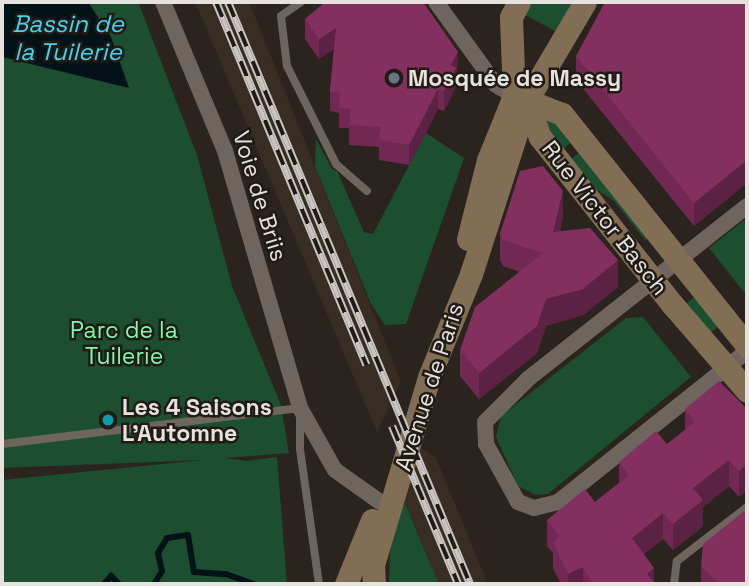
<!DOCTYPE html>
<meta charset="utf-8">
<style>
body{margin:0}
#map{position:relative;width:749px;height:586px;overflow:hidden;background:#2b241e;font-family:"Space Grotesk",sans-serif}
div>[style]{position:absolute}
.built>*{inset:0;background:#382d23}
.green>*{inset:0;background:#1b4f2f;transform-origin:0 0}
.water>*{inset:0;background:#021216}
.stream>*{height:6px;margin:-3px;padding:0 3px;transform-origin:3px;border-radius:3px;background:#021216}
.lane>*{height:8px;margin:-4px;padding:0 4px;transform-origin:4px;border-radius:4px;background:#6d655e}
.street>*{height:16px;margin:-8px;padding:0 8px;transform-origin:8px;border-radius:8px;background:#6d655e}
.secondary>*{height:23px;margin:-11.5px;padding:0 11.5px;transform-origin:11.5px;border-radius:11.5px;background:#816e54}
.rail>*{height:8px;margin-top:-4px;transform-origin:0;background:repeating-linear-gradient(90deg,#211b15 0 16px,#cac5c1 0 32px);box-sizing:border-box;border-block:2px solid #cac5c1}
.wall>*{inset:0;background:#712953}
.shaded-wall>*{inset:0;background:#5c2244}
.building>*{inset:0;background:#833061}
.dots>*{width:19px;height:19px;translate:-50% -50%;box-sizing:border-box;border:4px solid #211b15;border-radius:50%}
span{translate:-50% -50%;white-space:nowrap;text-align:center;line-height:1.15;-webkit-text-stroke:5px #211b15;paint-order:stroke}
.poi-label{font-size:23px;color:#e6e2de;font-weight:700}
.left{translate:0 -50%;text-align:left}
.street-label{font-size:23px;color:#e6e2de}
.park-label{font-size:23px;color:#7cf9a8}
.water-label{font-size:24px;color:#43d4f4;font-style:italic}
.frame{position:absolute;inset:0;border:4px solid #e6e2de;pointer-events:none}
</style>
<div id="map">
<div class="built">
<i style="clip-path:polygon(195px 2px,249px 2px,256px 19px,401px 382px,377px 432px)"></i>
<i style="clip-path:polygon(421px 448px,436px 458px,488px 584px,439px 584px,402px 497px)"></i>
</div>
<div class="green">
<i style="clip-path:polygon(2px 2px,138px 2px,197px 155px,232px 286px,281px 405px,289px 453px,224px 458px,247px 461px,277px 457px,287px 584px,2px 584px,2px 480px,203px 460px,2px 468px)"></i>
<i style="clip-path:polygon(532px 2px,573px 2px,557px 32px,525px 15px)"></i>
<i style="clip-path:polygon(552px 120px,573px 141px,562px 150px,546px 131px,547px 122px)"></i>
<i style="clip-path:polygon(426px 133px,464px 158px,406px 324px,385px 325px,371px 304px,315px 166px,316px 139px,332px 169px,337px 171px,364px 232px,373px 234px)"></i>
<i style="clip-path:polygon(580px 152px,648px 238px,645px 240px,614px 201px,594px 188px,570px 160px)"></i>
<i style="clip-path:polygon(747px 218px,747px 296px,709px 248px)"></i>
<i style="left:697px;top:295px;width:38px;height:14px;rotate:51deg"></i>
<i style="clip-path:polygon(643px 317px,691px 377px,548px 494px,536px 495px,518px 486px,496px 437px,501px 416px,626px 318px)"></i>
<i style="clip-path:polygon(402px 497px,439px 584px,389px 584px,390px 552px)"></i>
</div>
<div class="water">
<i style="clip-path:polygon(2px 2px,88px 2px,111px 37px,129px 88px,2px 57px)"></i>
</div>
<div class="stream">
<i style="left:104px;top:584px;width:11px;rotate:-49deg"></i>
<i style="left:111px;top:576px;width:11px;rotate:45deg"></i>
<i style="left:154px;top:584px;width:15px;rotate:-58deg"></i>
<i style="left:162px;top:571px;width:18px;rotate:-103deg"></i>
<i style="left:158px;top:553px;width:17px;rotate:-59deg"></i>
<i style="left:167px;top:538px;width:21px;rotate:-8deg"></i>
<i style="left:188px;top:535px;width:37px;rotate:81deg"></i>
<i style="left:194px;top:572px;width:32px;rotate:4deg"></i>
<i style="left:226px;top:574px;width:30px;rotate:20deg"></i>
</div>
<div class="lane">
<i style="left:301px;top:2px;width:24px;rotate:145deg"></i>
<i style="left:281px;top:16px;width:50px;rotate:83.2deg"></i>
<i style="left:287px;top:66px;width:110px;rotate:63.4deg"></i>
<i style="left:336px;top:164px;width:41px;rotate:41.1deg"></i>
<i style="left:2px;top:444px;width:300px;rotate:-6.9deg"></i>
<i style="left:300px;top:408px;width:41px;rotate:90deg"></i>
<i style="left:300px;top:449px;width:136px;rotate:82deg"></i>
<i style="left:674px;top:584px;width:23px;rotate:-83deg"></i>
<i style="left:677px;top:561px;width:88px;rotate:-37.6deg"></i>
</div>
<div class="street">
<i style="left:163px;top:2px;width:161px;rotate:67.4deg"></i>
<i style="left:225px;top:151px;width:268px;rotate:73.7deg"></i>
<i style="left:300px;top:408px;width:71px;rotate:60.6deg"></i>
<i style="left:335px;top:470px;width:55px;rotate:35.4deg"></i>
<i style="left:436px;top:2px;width:102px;rotate:54.1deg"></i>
<i style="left:496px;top:85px;width:21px;rotate:31deg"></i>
<i style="left:747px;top:206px;width:278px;rotate:141.7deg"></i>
<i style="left:529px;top:378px;width:62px;rotate:135deg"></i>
<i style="left:485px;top:422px;width:22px;rotate:87deg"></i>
<i style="left:486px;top:444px;width:66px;rotate:61.1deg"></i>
<i style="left:518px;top:502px;width:17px;rotate:21deg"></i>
<i style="left:534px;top:508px;width:25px;rotate:-14deg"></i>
<i style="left:558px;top:502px;width:242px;rotate:-38.6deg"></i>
</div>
<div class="secondary">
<i style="left:518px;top:97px;width:47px;rotate:21.1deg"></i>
<i style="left:562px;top:114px;width:297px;rotate:51.4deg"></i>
<i style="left:527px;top:100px;width:39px;rotate:71deg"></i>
<i style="left:540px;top:137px;width:213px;rotate:51.7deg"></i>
<i style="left:672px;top:304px;width:115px;rotate:49.2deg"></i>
<i style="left:468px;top:239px;width:81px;rotate:-75.8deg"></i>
<i style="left:488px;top:160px;width:69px;rotate:-67.9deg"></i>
<i style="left:514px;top:96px;width:79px;rotate:-92.2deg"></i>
<i style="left:511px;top:17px;width:17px;rotate:-62deg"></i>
<i style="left:346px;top:584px;width:69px;rotate:-67.9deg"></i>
<i style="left:374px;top:584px;width:19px;rotate:-93deg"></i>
<i style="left:373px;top:565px;width:196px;rotate:-73.4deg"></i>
<i style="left:429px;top:377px;width:111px;rotate:-67.8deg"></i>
<i style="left:471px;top:274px;width:183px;rotate:-72.2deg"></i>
<i style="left:527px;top:100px;width:114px;rotate:-59.4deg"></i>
</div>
<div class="rail">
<i style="left:216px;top:2px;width:393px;rotate:67.5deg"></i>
<i style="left:228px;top:2px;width:630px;rotate:67.42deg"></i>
<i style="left:392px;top:426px;width:171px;rotate:67.3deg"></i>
</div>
<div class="wall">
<i style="clip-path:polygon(747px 2px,747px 183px,694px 226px,576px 80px,576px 56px)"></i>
<i style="clip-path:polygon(305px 19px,458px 72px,456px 75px,456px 87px,444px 111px,438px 109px,409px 165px,379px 160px,379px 147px,349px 145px,349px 128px,339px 128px,339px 113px,330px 111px,330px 91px,334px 49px,319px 59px,305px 39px)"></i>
<i style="clip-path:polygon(563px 217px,560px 231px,618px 287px,583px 315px,546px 326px,537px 353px,479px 399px,460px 376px,460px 350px,520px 272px,503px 266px,500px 260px,500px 234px)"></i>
<i style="clip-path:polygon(685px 409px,747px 409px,747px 490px,739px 497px,729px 486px,703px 507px,703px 526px,673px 550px,663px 539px,644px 554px,655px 584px,561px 584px,553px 568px,553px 553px,547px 546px,547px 520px,595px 502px,619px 483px,619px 462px,667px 444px,685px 430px)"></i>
<i style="clip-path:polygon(701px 566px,747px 584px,701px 584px)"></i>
</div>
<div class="shaded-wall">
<i style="clip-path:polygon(336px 28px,336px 48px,319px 59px,319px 39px)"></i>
<i style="clip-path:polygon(458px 52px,456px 87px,444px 111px,444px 91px,451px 65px)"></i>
<i style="clip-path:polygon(438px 89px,438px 109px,409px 165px,409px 145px)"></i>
<i style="clip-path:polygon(747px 160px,747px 183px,694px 226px,694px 203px)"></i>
<i style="clip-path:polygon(563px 191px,563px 217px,553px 258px,553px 232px)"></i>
<i style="clip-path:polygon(618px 260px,618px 287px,583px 315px,546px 326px,537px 353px,479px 399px,479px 373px,546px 299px)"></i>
<i style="clip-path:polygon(729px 460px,729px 486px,703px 507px,703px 526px,673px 550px,673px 524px,693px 488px)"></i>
<i style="clip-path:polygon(747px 464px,747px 490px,739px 497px,739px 471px)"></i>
<i style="clip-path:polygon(663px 513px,663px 539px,632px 564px,632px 538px)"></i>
<i style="clip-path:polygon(583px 567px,583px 584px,568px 584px,568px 574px)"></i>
<i style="clip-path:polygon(654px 568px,654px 584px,647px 574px)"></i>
</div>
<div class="building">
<i style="clip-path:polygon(325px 2px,423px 2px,458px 52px,451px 65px,456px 68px,444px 91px,438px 89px,409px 145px,379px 140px,381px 127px,349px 125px,351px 109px,339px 108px,340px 93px,330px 91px,336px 28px,319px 39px,305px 19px)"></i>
<i style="clip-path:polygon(605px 2px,747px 2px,747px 160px,694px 203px,576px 56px)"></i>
<i style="clip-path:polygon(543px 166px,563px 191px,553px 232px,590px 228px,618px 260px,583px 289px,546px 299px,537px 326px,479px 373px,460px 350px,475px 307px,543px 253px,503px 240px,500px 234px,520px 171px)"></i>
<i style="clip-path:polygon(719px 381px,747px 409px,747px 464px,739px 471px,729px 460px,693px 488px,703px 500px,673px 524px,663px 513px,632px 538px,654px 568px,647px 574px,655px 584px,593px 584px,583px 567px,568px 574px,553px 542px,560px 536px,547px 520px,585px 489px,595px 502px,629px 475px,619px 462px,656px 431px,667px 444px,695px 422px,685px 409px)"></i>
<i style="clip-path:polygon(747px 509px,747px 584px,720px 584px,701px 566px,703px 544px)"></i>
</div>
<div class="dots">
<i style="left:394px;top:78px;background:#6b7280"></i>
<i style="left:108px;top:420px;background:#0f9aa8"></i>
</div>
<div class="poi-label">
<span class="left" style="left:408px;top:78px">Mosquée de Massy</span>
<span class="left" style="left:122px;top:420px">Les 4 Saisons<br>L’Automne</span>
</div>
<div class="street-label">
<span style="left:260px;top:196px;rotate:73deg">Voie de Briis</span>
<span style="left:605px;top:218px;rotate:52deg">Rue Victor Basch</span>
<span style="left:429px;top:387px;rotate:-72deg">Avenue de Paris</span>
</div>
<div class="park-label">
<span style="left:124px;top:343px">Parc de la<br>Tuilerie</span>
</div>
<div class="water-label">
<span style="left:68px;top:38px">Bassin de<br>la Tuilerie</span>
</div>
<div class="frame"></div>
</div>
